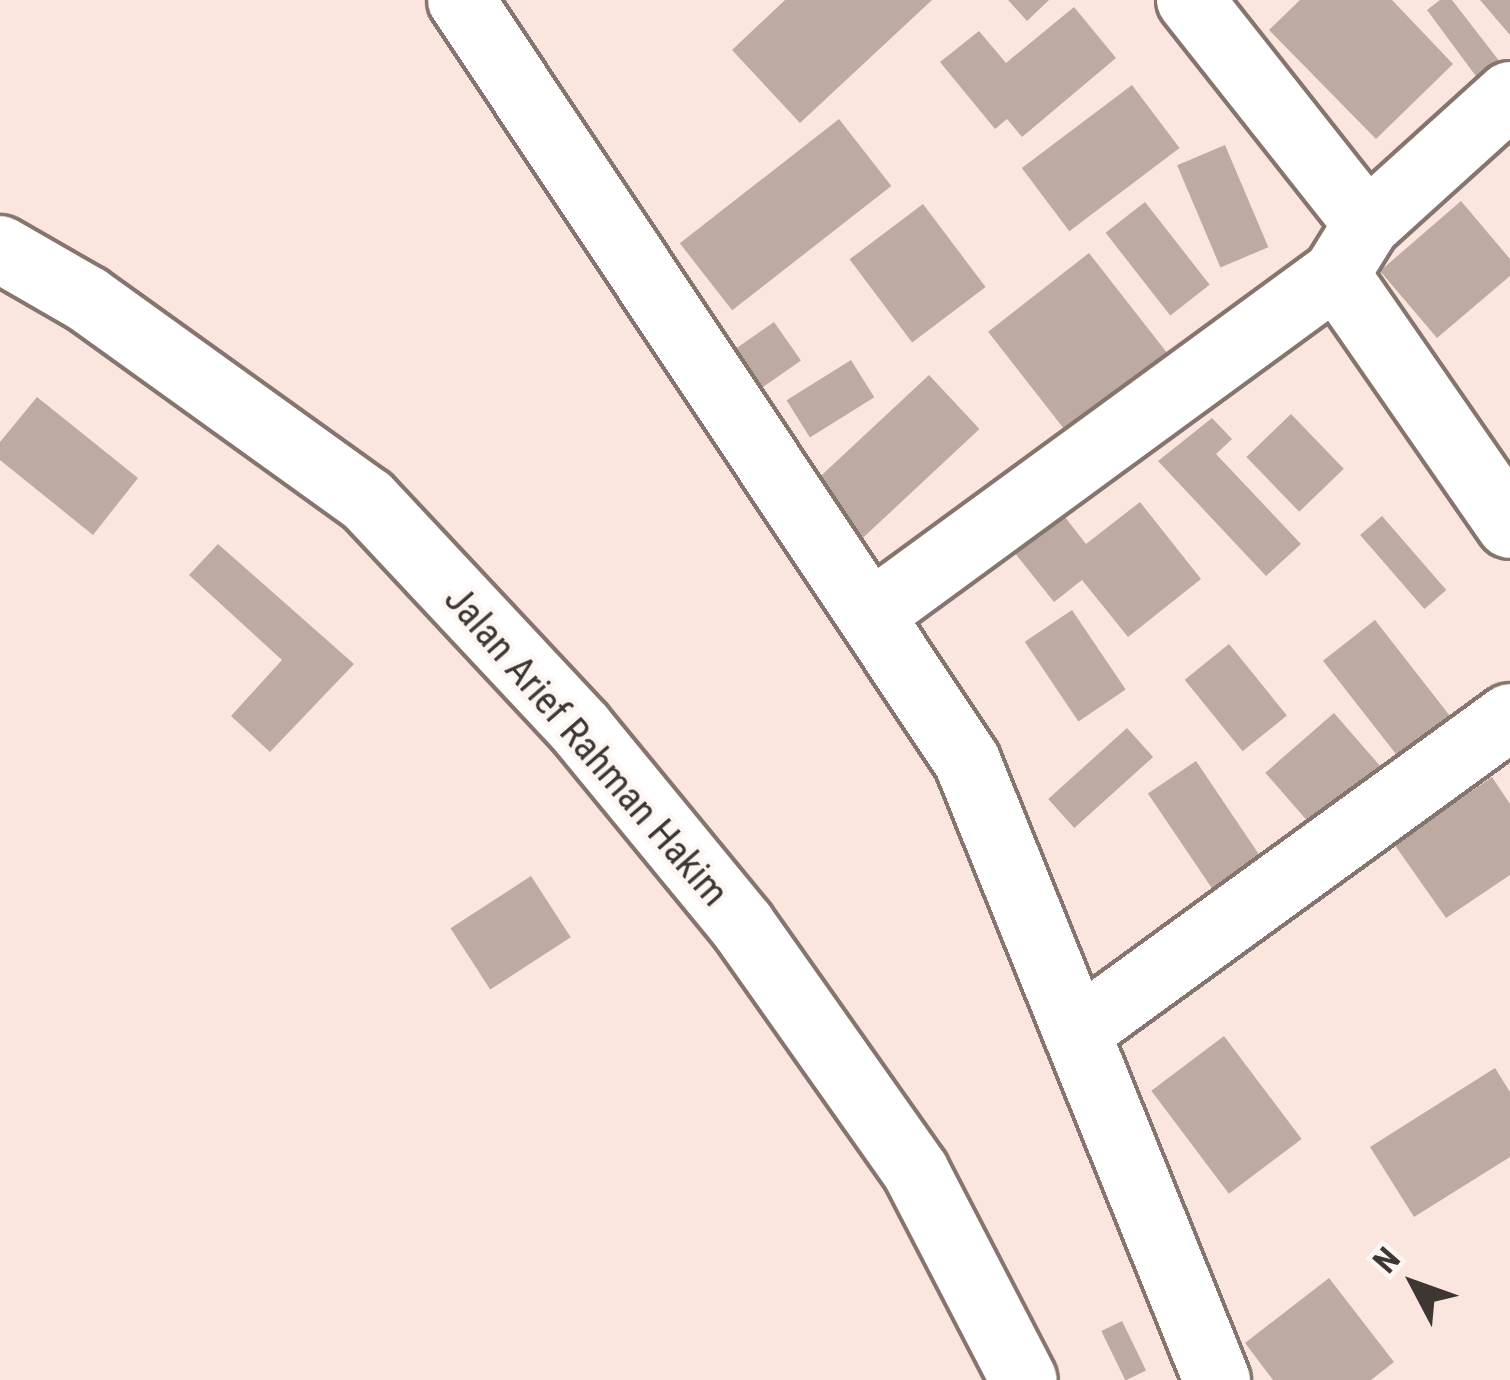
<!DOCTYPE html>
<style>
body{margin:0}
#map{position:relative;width:1510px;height:1380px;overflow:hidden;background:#fae6de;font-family:"Roboto Condensed",sans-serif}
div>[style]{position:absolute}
.building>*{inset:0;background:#bdaba3;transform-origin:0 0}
.roads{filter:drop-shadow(3px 0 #86756e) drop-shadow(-3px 0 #86756e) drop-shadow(0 3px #86756e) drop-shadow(0 -3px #86756e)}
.minor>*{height:66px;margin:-33px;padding:0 33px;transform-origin:33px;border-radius:33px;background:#fff}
.secondary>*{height:66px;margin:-33px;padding:0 33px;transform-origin:33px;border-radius:33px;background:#fff}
span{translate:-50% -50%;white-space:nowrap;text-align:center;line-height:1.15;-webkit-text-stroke:9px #fef6f3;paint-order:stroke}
.street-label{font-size:39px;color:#3e3633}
.north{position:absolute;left:1354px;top:1224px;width:120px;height:120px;-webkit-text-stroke:9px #fef6f3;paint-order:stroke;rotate:311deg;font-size:33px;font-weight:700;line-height:48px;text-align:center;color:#3e3633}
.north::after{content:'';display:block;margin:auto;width:42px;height:54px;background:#3e3633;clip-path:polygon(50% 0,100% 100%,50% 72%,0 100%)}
</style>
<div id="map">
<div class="building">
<i style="clip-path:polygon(785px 0,932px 0,800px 123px,732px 50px)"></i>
<i style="clip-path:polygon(1008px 0,1049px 0,1027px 21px)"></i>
<i style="clip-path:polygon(1300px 0,1392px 0,1453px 64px,1376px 139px,1269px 30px)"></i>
<i style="clip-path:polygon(1440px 0,1452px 0,1500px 62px,1478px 79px,1427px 10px)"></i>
<i style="clip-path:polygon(1480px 0,1510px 0,1510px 35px)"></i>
<i style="clip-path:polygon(1074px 7px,1116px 58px,1022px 137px,1007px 119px,995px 129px,940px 62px,979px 31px,1006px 63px)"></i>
<i style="left:1132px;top:85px;width:79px;height:138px;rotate:53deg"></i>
<i style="left:839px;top:119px;width:85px;height:202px;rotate:52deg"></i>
<i style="left:1225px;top:145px;width:111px;height:52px;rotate:67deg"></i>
<i style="clip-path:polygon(1461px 201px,1510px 259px,1510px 276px,1437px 338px,1380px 271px)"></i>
<i style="left:1145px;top:202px;width:105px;height:50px;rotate:52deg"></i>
<i style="left:923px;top:204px;width:104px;height:92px;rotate:53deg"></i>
<i style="left:1089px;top:253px;width:133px;height:128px;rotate:52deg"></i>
<i style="left:774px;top:322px;width:47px;height:49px;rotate:55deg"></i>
<i style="left:851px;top:360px;width:44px;height:76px;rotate:58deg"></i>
<i style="left:929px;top:375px;width:74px;height:167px;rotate:47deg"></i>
<i style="clip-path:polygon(37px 397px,138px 478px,93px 535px,0 460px,0 442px)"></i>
<i style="left:1291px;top:414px;width:76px;height:62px;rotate:46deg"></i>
<i style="clip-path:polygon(1212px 418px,1232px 439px,1216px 454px,1301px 544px,1266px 576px,1158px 461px)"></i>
<i style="clip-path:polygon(1051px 499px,1086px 544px,1140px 502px,1201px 579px,1128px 637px,1082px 580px,1054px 602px,1002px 537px)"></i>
<i style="left:1382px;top:516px;width:98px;height:29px;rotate:49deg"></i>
<i style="clip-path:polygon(218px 544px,354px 664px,270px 752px,231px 716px,282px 660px,189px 575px)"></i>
<i style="left:1072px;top:610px;width:96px;height:57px;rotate:56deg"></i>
<i style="left:1375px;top:620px;width:138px;height:66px;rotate:52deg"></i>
<i style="left:1229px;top:644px;width:92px;height:57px;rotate:51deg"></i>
<i style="left:1334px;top:713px;width:77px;height:91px;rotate:49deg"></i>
<i style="left:1127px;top:728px;width:39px;height:106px;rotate:48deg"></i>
<i style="left:1196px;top:761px;width:119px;height:58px;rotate:56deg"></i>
<i style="clip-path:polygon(1492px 777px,1510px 804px,1510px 875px,1446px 918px,1394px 844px)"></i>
<i style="left:531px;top:876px;width:73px;height:96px;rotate:57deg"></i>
<i style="left:1224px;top:1036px;width:129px;height:91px;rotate:53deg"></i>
<i style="clip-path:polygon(1495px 1068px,1510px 1092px,1510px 1157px,1414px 1217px,1370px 1147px)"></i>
<i style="clip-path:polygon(1329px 1278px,1394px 1362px,1371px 1380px,1273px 1380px,1245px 1343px)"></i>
<i style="left:1122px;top:1321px;width:55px;height:23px;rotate:64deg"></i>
</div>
<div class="roads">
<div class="minor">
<i style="left:461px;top:0;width:914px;rotate:56.38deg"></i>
<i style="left:967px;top:761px;width:668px;rotate:68.01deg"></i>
<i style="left:1190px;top:0;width:285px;rotate:51.7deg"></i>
<i style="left:1510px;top:95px;width:193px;rotate:137.9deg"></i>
<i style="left:1367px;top:224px;width:59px;rotate:121.8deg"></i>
<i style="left:1336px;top:274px;width:305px;rotate:55.3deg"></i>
<i style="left:874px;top:612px;width:572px;rotate:-36.19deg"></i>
<i style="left:1077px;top:1032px;width:535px;rotate:-36.04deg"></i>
</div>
<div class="secondary">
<i style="left:0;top:249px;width:100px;rotate:29.9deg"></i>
<i style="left:87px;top:299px;width:345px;rotate:35.7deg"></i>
<i style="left:367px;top:500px;width:313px;rotate:46.9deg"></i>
<i style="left:581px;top:729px;width:254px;rotate:50.6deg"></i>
<i style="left:742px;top:925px;width:302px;rotate:54.8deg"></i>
<i style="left:916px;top:1172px;width:234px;rotate:62.6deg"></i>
</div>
</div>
<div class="street-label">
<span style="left:586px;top:746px;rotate:49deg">Jalan Arief Rahman Hakim</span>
</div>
<div class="north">N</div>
</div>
